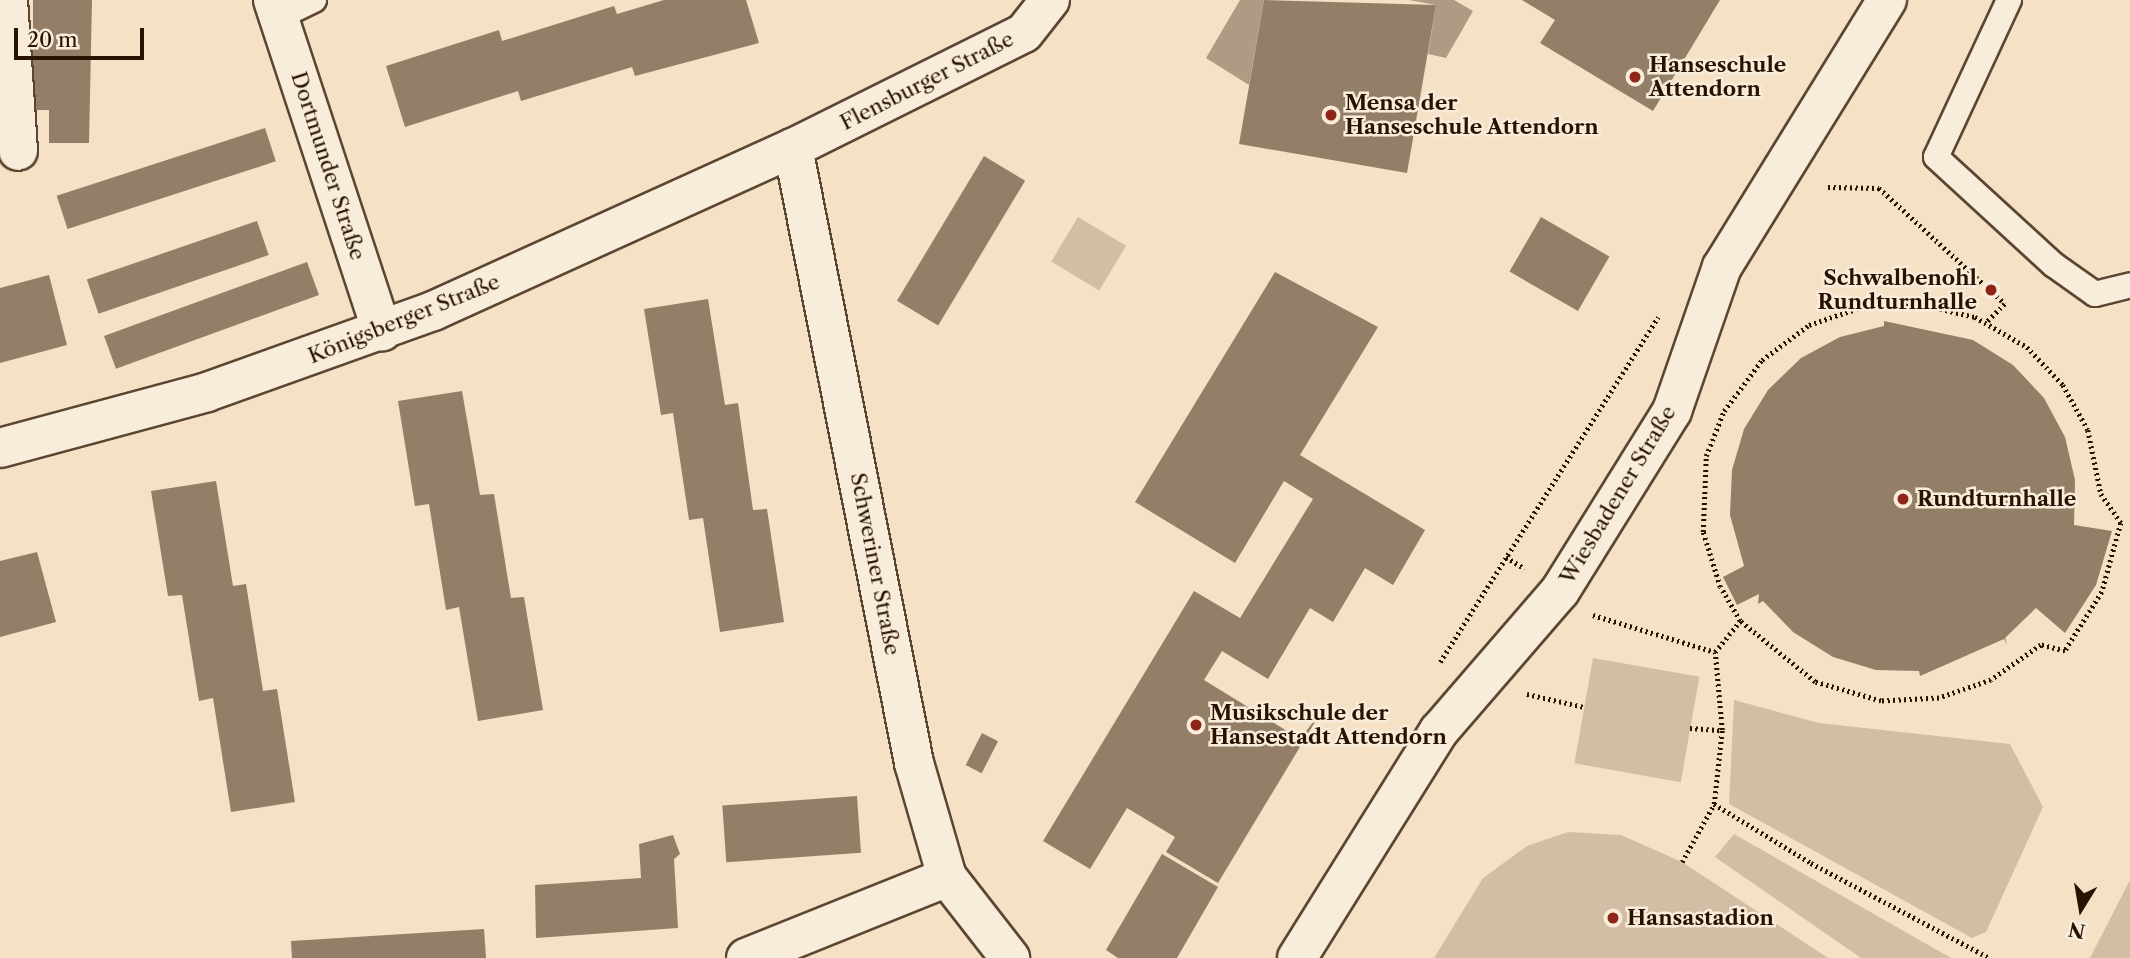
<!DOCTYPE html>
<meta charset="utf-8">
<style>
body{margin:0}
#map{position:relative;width:2130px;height:958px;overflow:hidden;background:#f4e1c6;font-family:"Libre Caslon Text",serif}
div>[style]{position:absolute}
.green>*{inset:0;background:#d1bea4;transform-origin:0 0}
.water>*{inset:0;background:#af9b83}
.building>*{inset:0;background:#937e67;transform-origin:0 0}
.path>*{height:4.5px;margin-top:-2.25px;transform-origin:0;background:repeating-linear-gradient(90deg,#291200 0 2px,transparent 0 5.5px)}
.roads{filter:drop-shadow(2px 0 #5c4632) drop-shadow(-2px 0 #5c4632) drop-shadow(0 2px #5c4632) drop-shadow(0 -2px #5c4632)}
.service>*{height:24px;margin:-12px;padding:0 12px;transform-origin:12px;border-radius:12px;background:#f8ecda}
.minor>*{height:38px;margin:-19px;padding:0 19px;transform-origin:19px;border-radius:19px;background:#f8ecda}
.dots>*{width:19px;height:19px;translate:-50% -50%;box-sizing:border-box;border:4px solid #f8ecda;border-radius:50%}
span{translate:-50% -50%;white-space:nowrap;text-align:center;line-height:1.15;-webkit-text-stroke:5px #f8ecda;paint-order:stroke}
.poi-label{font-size:21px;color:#291200;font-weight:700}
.left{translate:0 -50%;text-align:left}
.right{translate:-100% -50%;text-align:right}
.street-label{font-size:21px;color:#291200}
.north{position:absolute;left:2046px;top:874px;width:70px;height:70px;-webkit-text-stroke:5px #f8ecda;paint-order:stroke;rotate:191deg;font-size:19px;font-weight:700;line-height:28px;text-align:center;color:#291200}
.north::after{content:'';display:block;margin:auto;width:24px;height:32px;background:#291200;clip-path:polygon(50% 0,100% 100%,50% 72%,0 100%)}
.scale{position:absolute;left:14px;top:28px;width:130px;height:32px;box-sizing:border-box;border:4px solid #291200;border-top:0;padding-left:9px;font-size:21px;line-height:24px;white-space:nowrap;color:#291200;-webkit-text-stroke:5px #f8ecda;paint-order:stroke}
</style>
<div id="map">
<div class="green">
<i style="left:1078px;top:217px;width:56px;height:52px;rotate:31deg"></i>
<i style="left:1593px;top:658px;width:108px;height:107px;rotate:10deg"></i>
<i style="clip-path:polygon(1734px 700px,1819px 723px,2010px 744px,2043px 807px,1986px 932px,1972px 938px,1729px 804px)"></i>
<i style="clip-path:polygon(1568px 832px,1621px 835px,1682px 862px,1828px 958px,1434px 958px,1483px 878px,1527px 846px)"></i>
<i style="clip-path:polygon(1734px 834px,1951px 958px,1861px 958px,1715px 857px)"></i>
<i style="clip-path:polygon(2130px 880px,2130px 958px,2090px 958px)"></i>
</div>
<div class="water">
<i style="clip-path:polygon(1240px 0,1264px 0,1249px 85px,1206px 58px)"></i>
<i style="clip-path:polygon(1409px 0,1454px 0,1473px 11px,1446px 58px,1428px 54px,1436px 5px)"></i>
</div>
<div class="building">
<i style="clip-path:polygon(33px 0,92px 0,89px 143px,49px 143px,49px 110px,33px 110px)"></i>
<i style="clip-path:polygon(664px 0,746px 0,759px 43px,635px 76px,632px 67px,521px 101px,518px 91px,405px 127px,386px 66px,499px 30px,502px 41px,614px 6px,617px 14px)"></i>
<i style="clip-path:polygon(1264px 0,1436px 5px,1407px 173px,1239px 144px)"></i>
<i style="clip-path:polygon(1522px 0,1720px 0,1653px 111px,1540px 43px,1555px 20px)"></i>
<i style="left:265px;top:128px;width:35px;height:219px;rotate:72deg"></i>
<i style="left:984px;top:156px;width:48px;height:169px;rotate:31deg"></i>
<i style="left:1541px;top:217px;width:79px;height:63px;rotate:30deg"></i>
<i style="left:257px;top:221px;width:36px;height:180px;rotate:71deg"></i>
<i style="left:307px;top:262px;width:35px;height:216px;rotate:70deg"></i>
<i style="clip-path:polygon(1275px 272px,1378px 327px,1300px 455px,1425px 530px,1393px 585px,1365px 568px,1333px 622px,1310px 608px,1268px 679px,1222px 651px,1204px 680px,1300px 739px,1321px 712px,1218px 883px,1166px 852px,1175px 837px,1127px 808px,1090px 869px,1043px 841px,1194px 591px,1240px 618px,1313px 499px,1284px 481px,1235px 563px,1135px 502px)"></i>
<i style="clip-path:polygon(49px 275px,67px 345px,0 363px,0 288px)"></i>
<i style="clip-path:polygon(708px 299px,725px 405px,738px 403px,753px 510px,767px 509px,784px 622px,720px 632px,703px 518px,689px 520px,673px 413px,661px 415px,644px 309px)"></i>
<i style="clip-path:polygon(1884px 321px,1973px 340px,2013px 365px,2044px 398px,2065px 437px,2075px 480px,2074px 525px,2112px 531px,2096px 585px,2065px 633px,2036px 608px,2005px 638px,2007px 645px,2004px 639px,1920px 676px,1919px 671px,1876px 670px,1833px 657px,1793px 632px,1763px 601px,1758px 604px,1759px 594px,1737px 605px,1723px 577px,1744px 566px,1730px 515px,1732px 470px,1744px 429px,1768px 390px,1801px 358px,1840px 337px,1884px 326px)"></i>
<i style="clip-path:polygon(462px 391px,480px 495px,494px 494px,511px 598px,524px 597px,543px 710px,478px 721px,459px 607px,446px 610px,429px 504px,415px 506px,398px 401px)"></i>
<i style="clip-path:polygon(216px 481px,233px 586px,246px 584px,263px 691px,277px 689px,295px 802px,231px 812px,213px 698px,199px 701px,182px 595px,168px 596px,151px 491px)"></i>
<i style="clip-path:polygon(37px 552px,56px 622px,0 637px,0 561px)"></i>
<i style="left:982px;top:733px;width:18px;height:36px;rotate:27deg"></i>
<i style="left:857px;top:796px;width:57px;height:135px;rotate:86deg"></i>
<i style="clip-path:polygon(673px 835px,680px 854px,674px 859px,678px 928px,536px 938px,535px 885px,641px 878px,639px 844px)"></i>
<i style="clip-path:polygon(1162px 854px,1218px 887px,1177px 958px,1118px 958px,1106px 950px)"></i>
<i style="clip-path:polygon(484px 929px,486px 958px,292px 958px,291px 941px)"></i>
</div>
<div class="path">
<i style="left:1828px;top:187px;width:51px;rotate:1.1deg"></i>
<i style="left:1879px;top:188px;width:171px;rotate:42.6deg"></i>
<i style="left:2005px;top:304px;width:25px;rotate:135deg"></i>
<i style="left:1924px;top:305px;width:52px;rotate:13.2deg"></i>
<i style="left:1975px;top:317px;width:60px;rotate:30deg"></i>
<i style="left:2027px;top:347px;width:52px;rotate:46.5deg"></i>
<i style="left:2063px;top:385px;width:51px;rotate:60.9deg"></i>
<i style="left:2088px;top:430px;width:65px;rotate:78.5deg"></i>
<i style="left:2101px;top:494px;width:35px;rotate:55deg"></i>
<i style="left:2121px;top:523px;width:72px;rotate:105.4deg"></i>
<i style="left:2102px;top:592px;width:70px;rotate:122.1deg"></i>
<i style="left:2065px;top:651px;width:25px;rotate:-166deg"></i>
<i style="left:2041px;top:645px;width:61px;rotate:145deg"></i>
<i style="left:1991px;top:680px;width:55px;rotate:160.9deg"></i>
<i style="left:1939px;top:698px;width:58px;rotate:177deg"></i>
<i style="left:1881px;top:701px;width:69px;rotate:-163.9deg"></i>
<i style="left:1815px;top:682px;width:97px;rotate:-140.9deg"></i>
<i style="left:1740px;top:621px;width:39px;rotate:-120deg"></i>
<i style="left:1720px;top:587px;width:58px;rotate:-107.2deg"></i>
<i style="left:1703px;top:532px;width:76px;rotate:-87.7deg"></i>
<i style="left:1706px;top:456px;width:48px;rotate:-68.2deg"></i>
<i style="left:1724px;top:411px;width:64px;rotate:-53.3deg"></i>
<i style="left:1762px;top:360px;width:59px;rotate:-36.7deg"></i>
<i style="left:1809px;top:325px;width:56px;rotate:-18.8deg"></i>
<i style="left:1862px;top:307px;width:62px;rotate:-1.8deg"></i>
<i style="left:1506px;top:557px;width:22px;rotate:32deg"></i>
<i style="left:1593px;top:615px;width:127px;rotate:16.9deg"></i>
<i style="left:1715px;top:652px;width:40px;rotate:-51deg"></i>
<i style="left:1440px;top:662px;width:408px;rotate:-57.7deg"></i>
<i style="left:1527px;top:694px;width:58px;rotate:12.8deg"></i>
<i style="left:1690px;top:728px;width:32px;rotate:4deg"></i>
<i style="left:1714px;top:804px;width:114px;rotate:31.3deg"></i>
<i style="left:1811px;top:863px;width:203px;rotate:28deg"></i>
<i style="left:1682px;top:862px;width:66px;rotate:-61.1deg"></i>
<i style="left:1714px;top:804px;width:74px;rotate:-83.8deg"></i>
<i style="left:1722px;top:730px;width:78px;rotate:-95.1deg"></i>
</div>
<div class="roads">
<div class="service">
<i style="left:2009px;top:0;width:173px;rotate:114.9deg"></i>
<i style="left:1936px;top:157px;width:160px;rotate:42.5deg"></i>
<i style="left:2054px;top:265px;width:50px;rotate:35.3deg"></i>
<i style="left:2095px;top:294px;width:36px;rotate:-14deg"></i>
<i style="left:279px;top:17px;width:39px;rotate:-26deg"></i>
</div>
<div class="minor">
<i style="left:8px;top:0;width:151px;rotate:86.2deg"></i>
<i style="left:273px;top:0;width:349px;rotate:71.8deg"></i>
<i style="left:793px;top:148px;width:627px;rotate:78.87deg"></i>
<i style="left:914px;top:763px;width:119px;rotate:73.9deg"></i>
<i style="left:947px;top:877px;width:103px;rotate:52.1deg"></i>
<i style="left:0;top:448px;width:214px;rotate:-15.1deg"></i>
<i style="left:207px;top:392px;width:240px;rotate:-19.7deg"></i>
<i style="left:433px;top:311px;width:395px;rotate:-24.4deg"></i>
<i style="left:793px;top:148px;width:258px;rotate:-26.5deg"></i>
<i style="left:1024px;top:33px;width:42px;rotate:-51.8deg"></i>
<i style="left:746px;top:958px;width:217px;rotate:-21.9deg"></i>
<i style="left:1297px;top:958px;width:268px;rotate:-58deg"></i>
<i style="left:1439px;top:731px;width:185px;rotate:-49.2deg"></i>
<i style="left:1560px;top:591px;width:212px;rotate:-58.1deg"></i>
<i style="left:1672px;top:411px;width:152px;rotate:-70.9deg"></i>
<i style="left:1722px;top:267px;width:314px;rotate:-58.3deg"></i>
</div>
</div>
<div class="dots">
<i style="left:1635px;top:77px;background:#8f2418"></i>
<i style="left:1331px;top:115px;background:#8f2418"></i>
<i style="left:1991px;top:290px;background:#8f2418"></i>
<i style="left:1903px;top:499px;background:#8f2418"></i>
<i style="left:1196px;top:725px;background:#8f2418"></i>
<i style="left:1613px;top:918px;background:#8f2418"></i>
</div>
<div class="poi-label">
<span class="left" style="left:1649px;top:77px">Hanseschule<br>Attendorn</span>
<span class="left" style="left:1345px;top:115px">Mensa der<br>Hanseschule Attendorn</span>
<span class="right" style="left:1977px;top:290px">Schwalbenohl<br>Rundturnhalle</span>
<span class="left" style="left:1917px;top:499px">Rundturnhalle</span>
<span class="left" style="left:1210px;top:725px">Musikschule der<br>Hansestadt Attendorn</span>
<span class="left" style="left:1627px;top:918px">Hansastadion</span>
</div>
<div class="street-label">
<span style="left:927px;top:81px;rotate:-27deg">Flensburger Straße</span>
<span style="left:328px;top:166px;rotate:72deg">Dortmunder Straße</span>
<span style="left:404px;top:319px;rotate:-22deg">Königsberger Straße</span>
<span style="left:1618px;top:495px;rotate:-59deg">Wiesbadener Straße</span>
<span style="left:875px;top:564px;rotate:79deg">Schweriner Straße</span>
</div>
<div class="north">N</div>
<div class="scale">20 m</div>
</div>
